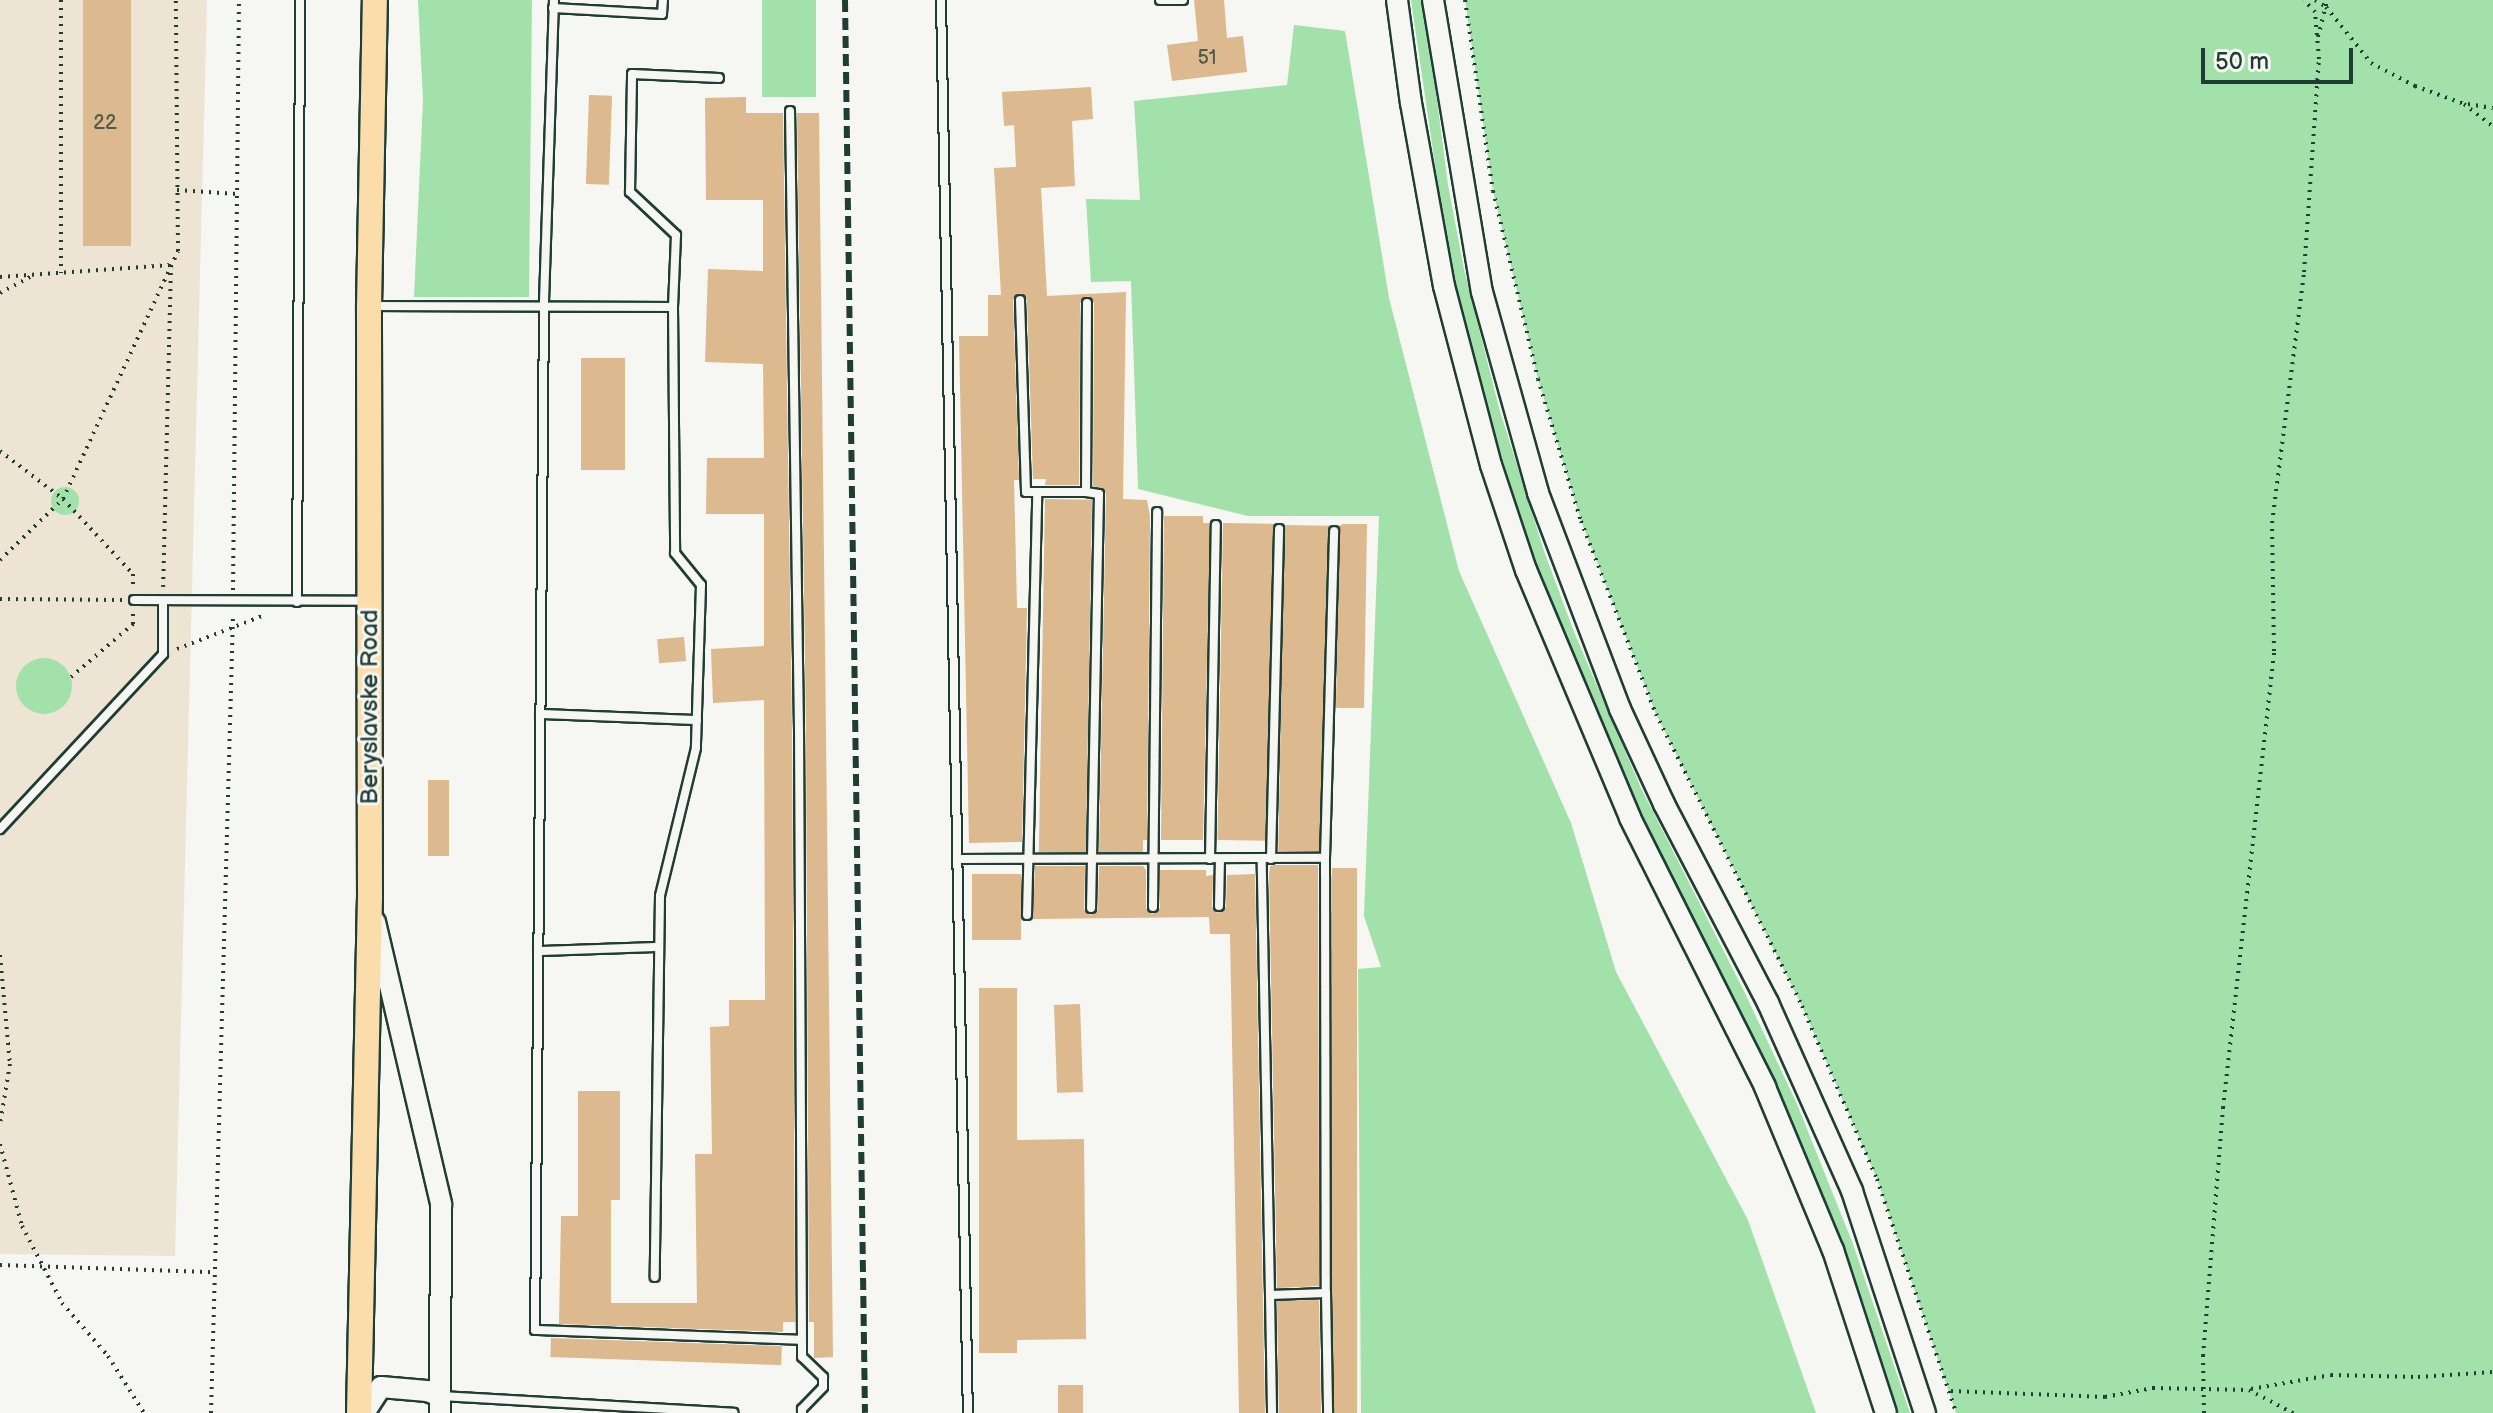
<!DOCTYPE html>
<style>
body{margin:0}
#map{position:relative;width:2493px;height:1413px;overflow:hidden;background:#f6f6f2;font-family:"Balsamiq Sans",sans-serif}
div>[style]{position:absolute}
.built>*{inset:0;background:#eee4d4}
.green>*{inset:0;background:#a2e1a9;transform-origin:0 0}
.round{border-radius:50%}
.building>*{inset:0;background:#dcb98e;transform-origin:0 0}
.path>*{height:4px;margin-top:-2px;transform-origin:0;background:repeating-linear-gradient(90deg,#1f3d34 0 2px,transparent 0 8px)}
.roads{filter:drop-shadow(2px 0 #1f3d34) drop-shadow(-2px 0 #1f3d34) drop-shadow(0 2px #1f3d34) drop-shadow(0 -2px #1f3d34)}
.service>*{height:8px;margin:-4px;padding:0 4px;transform-origin:4px;border-radius:4px;background:#f6f6f2}
.tertiary>*{height:20px;margin:-10px;padding:0 10px;transform-origin:10px;border-radius:10px;background:#f6f6f2}
.primary>*{height:24px;margin:-12px;padding:0 12px;transform-origin:12px;border-radius:12px;background:#fbddab}
.rail>*{height:6px;margin-top:-3px;transform-origin:0;background:repeating-linear-gradient(90deg,#1f3d34 0 12px,transparent 0 18px)}
span{translate:-50% -50%;white-space:nowrap;text-align:center;line-height:1.15;-webkit-text-stroke:6px #f6f6f2;paint-order:stroke}
.number-label{font-size:20px;color:#4e5c4a}
.number-label span{-webkit-text-stroke-width:0}
.street-label{font-size:24px;color:#1f3d34}
.scale{position:absolute;left:2201px;top:48px;width:152px;height:36px;box-sizing:border-box;border:4px solid #1f3d34;border-top:0;padding-left:10px;font-size:24px;line-height:28px;white-space:nowrap;color:#1f3d34;-webkit-text-stroke:6px #f6f6f2;paint-order:stroke}
</style>
<div id="map">
<div class="built">
<i style="clip-path:polygon(0 0,207px 0,175px 1256px,0 1254px)"></i>
</div>
<div class="green">
<i style="clip-path:polygon(418px 0,532px 0,529px 297px,414px 297px,423px 100px)"></i>
<i style="left:762px;top:0;width:54px;height:97px"></i>
<i style="clip-path:polygon(1411px 0,1424px 0,1448px 185px,1464px 269px,1499px 408px,1544px 551px,1574px 632px,1641px 788px,1743px 989px,1797px 1104px,1853px 1244px,1910px 1413px,1897px 1413px,1830px 1216px,1786px 1111px,1630px 794px,1563px 638px,1534px 559px,1478px 383px,1451px 274px)"></i>
<i style="clip-path:polygon(1465px 0,2493px 0,2493px 1413px,1956px 1413px,1877px 1179px,1802px 1006px,1656px 714px,1581px 521px,1538px 379px,1493px 191px)"></i>
<i style="clip-path:polygon(1294px 25px,1345px 31px,1389px 298px,1459px 571px,1571px 823px,1616px 972px,1748px 1220px,1816px 1413px,1361px 1413px,1358px 969px,1381px 967px,1364px 916px,1379px 516px,1248px 516px,1138px 489px,1131px 281px,1091px 282px,1086px 199px,1140px 200px,1134px 101px,1287px 85px)"></i>
<i class="round" style="left:51px;top:487px;width:28px;height:28px"></i>
<i class="round" style="left:16px;top:658px;width:56px;height:56px"></i>
</div>
<div class="building">
<i style="left:83px;top:0;width:48px;height:246px"></i>
<i style="clip-path:polygon(1194px 0,1224px 0,1227px 38px,1243px 36px,1247px 72px,1172px 81px,1167px 45px,1198px 41px)"></i>
<i style="clip-path:polygon(1091px 87px,1093px 119px,1072px 121px,1075px 186px,1041px 188px,1047px 296px,1126px 292px,1123px 499px,1147px 500px,1150px 516px,1147px 840px,1143px 840px,1143px 852px,1099px 852px,1106px 494px,1102px 488px,1093px 486px,1094px 303px,1088px 296px,1080px 303px,1079px 485px,1045px 485px,1046px 479px,1033px 479px,1027px 300px,1021px 293px,1013px 299px,1019px 480px,1014px 480px,1017px 608px,1027px 608px,1022px 842px,969px 843px,959px 336px,988px 336px,988px 295px,1001px 295px,994px 168px,1016px 167px,1014px 125px,1004px 126px,1002px 92px)"></i>
<i style="left:589px;top:95px;width:23px;height:89px;rotate:2deg"></i>
<i style="clip-path:polygon(746px 97px,746px 113px,783px 113px,792px 730px,795px 1322px,783px 1322px,783px 1332px,559px 1324px,561px 1216px,578px 1216px,578px 1091px,620px 1091px,620px 1200px,611px 1200px,611px 1303px,697px 1303px,695px 1154px,712px 1154px,710px 1027px,729px 1026px,729px 1000px,765px 1000px,764px 700px,713px 703px,711px 649px,764px 646px,764px 514px,706px 514px,707px 458px,764px 458px,763px 364px,705px 362px,708px 269px,763px 271px,763px 200px,706px 200px,705px 98px)"></i>
<i style="clip-path:polygon(797px 113px,819px 113px,833px 1357px,814px 1358px,814px 1322px,809px 1322px,806px 730px)"></i>
<i style="left:581px;top:358px;width:44px;height:112px"></i>
<i style="left:1045px;top:499px;width:47px;height:353px;rotate:1deg"></i>
<i style="clip-path:polygon(1164px 516px,1203px 516px,1203px 523px,1210px 523px,1203px 840px,1161px 840px)"></i>
<i style="left:1223px;top:523px;width:51px;height:317px;rotate:1deg"></i>
<i style="clip-path:polygon(1343px 524px,1367px 524px,1364px 708px,1336px 708px,1339px 526px)"></i>
<i style="left:1284px;top:525px;width:45px;height:326px;rotate:1deg"></i>
<i style="left:684px;top:637px;width:24px;height:27px;rotate:85deg"></i>
<i style="left:428px;top:780px;width:21px;height:76px"></i>
<i style="clip-path:polygon(1274px 865px,1318px 865px,1318px 868px,1319px 1286px,1277px 1288px,1269px 874px,1270px 866px)"></i>
<i style="clip-path:polygon(1035px 866px,1085px 866px,1084px 909px,1090px 915px,1098px 909px,1099px 866px,1143px 866px,1146px 870px,1146px 908px,1152px 914px,1160px 908px,1160px 870px,1206px 870px,1206px 876px,1213px 875px,1212px 907px,1218px 913px,1226px 907px,1227px 875px,1255px 874px,1265px 1413px,1239px 1413px,1230px 934px,1210px 934px,1209px 917px,1033px 919px)"></i>
<i style="left:1332px;top:868px;width:25px;height:545px"></i>
<i style="left:972px;top:874px;width:49px;height:66px"></i>
<i style="clip-path:polygon(979px 988px,1017px 988px,1017px 1140px,1084px 1139px,1086px 1339px,1017px 1340px,1017px 1353px,979px 1353px)"></i>
<i style="left:1080px;top:1004px;width:88px;height:26px;rotate:88deg"></i>
<i style="left:1319px;top:1300px;width:113px;height:42px;rotate:89deg"></i>
<i style="left:551px;top:1338px;width:231px;height:19px;rotate:2deg"></i>
<i style="left:1058px;top:1385px;width:25px;height:28px"></i>
</div>
<div class="path">
<i style="left:61px;top:0;width:273px;rotate:90deg"></i>
<i style="left:1465px;top:0;width:193px;rotate:81.7deg"></i>
<i style="left:1493px;top:191px;width:193px;rotate:76.5deg"></i>
<i style="left:1538px;top:379px;width:148px;rotate:73.2deg"></i>
<i style="left:1581px;top:521px;width:207px;rotate:68.8deg"></i>
<i style="left:1656px;top:714px;width:326px;rotate:63.4deg"></i>
<i style="left:1802px;top:1006px;width:189px;rotate:66.6deg"></i>
<i style="left:1877px;top:1179px;width:247px;rotate:71.3deg"></i>
<i style="left:2315px;top:0;width:13px;rotate:32deg"></i>
<i style="left:2326px;top:7px;width:72px;rotate:51.2deg"></i>
<i style="left:2371px;top:63px;width:50px;rotate:27.6deg"></i>
<i style="left:2415px;top:86px;width:52px;rotate:20.2deg"></i>
<i style="left:2464px;top:104px;width:37px;rotate:38deg"></i>
<i style="left:2318px;top:37px;width:38px;rotate:-76deg"></i>
<i style="left:2468px;top:104px;width:25px;rotate:9deg"></i>
<i style="left:177px;top:190px;width:60px;rotate:3.8deg"></i>
<i style="left:0;top:277px;width:171px;rotate:-4deg"></i>
<i style="left:171px;top:265px;width:322px;rotate:91.4deg"></i>
<i style="left:0;top:293px;width:36px;rotate:-28deg"></i>
<i style="left:0;top:451px;width:79px;rotate:37.3deg"></i>
<i style="left:63px;top:499px;width:103px;rotate:47deg"></i>
<i style="left:133px;top:574px;width:12px;rotate:90deg"></i>
<i style="left:0;top:560px;width:88px;rotate:-44.1deg"></i>
<i style="left:63px;top:499px;width:273px;rotate:-65.1deg"></i>
<i style="left:178px;top:251px;width:251px;rotate:-90.5deg"></i>
<i style="left:233px;top:590px;width:590px;rotate:-89.42deg"></i>
<i style="left:0;top:599px;width:123px;rotate:0.5deg"></i>
<i style="left:177px;top:649px;width:91px;rotate:-21.2deg"></i>
<i style="left:71px;top:677px;width:82px;rotate:-40.5deg"></i>
<i style="left:133px;top:624px;width:10px;rotate:-90deg"></i>
<i style="left:0;top:955px;width:109px;rotate:84.8deg"></i>
<i style="left:10px;top:1064px;width:61px;rotate:99.5deg"></i>
<i style="left:0;top:1144px;width:85px;rotate:75deg"></i>
<i style="left:22px;top:1226px;width:87px;rotate:62.5deg"></i>
<i style="left:62px;top:1303px;width:70px;rotate:49deg"></i>
<i style="left:108px;top:1356px;width:67px;rotate:57.7deg"></i>
<i style="left:0;top:1265px;width:215px;rotate:1.9deg"></i>
<i style="left:2251px;top:1389px;width:81px;rotate:-9.9deg"></i>
<i style="left:2331px;top:1375px;width:87px;rotate:1.3deg"></i>
<i style="left:2418px;top:1377px;width:75px;rotate:-3.8deg"></i>
<i style="left:1951px;top:1391px;width:154px;rotate:2.2deg"></i>
<i style="left:2105px;top:1397px;width:49px;rotate:-10.6deg"></i>
<i style="left:2153px;top:1388px;width:96px;rotate:1.2deg"></i>
<i style="left:2249px;top:1390px;width:50px;rotate:27.6deg"></i>
<i style="left:211px;top:1413px;width:799px;rotate:-88.42deg"></i>
<i style="left:2204px;top:1413px;width:57px;rotate:-91deg"></i>
<i style="left:2203px;top:1356px;width:249px;rotate:-85.4deg"></i>
<i style="left:2223px;top:1108px;width:460px;rotate:-83.6deg"></i>
<i style="left:2274px;top:651px;width:128px;rotate:-90.9deg"></i>
<i style="left:2272px;top:523px;width:253px;rotate:-82.7deg"></i>
<i style="left:2304px;top:272px;width:214px;rotate:-86deg"></i>
<i style="left:2319px;top:59px;width:47px;rotate:-94.9deg"></i>
<i style="left:2315px;top:12px;width:16px;rotate:-133deg"></i>
</div>
<div class="roads">
<div class="service">
<i style="left:554px;top:0;width:306px;rotate:91.9deg"></i>
<i style="left:544px;top:306px;width:1024px;rotate:90.5deg"></i>
<i style="left:535px;top:1330px;width:267px;rotate:2.1deg"></i>
<i style="left:802px;top:1340px;width:610px;rotate:-90.28deg"></i>
<i style="left:799px;top:730px;width:619px;rotate:-90.83deg"></i>
<i style="left:941px;top:0;width:1413px;rotate:88.91deg"></i>
<i style="left:1160px;top:0;width:23px"></i>
<i style="left:553px;top:8px;width:109px;rotate:3.2deg"></i>
<i style="left:662px;top:14px;width:14px;rotate:-86deg"></i>
<i style="left:1020px;top:300px;width:192px;rotate:88.2deg"></i>
<i style="left:1026px;top:492px;width:60px"></i>
<i style="left:1087px;top:303px;width:189px;rotate:90.3deg"></i>
<i style="left:1086px;top:492px;width:13px;rotate:9deg"></i>
<i style="left:1099px;top:494px;width:414px;rotate:91.1deg"></i>
<i style="left:370px;top:306px;width:303px;rotate:0.2deg"></i>
<i style="left:673px;top:307px;width:246px;rotate:89.5deg"></i>
<i style="left:675px;top:553px;width:41px;rotate:50.9deg"></i>
<i style="left:701px;top:585px;width:163px;rotate:91.8deg"></i>
<i style="left:696px;top:748px;width:152px;rotate:103.7deg"></i>
<i style="left:660px;top:896px;width:381px;rotate:90.8deg"></i>
<i style="left:673px;top:307px;width:72px;rotate:-87.6deg"></i>
<i style="left:676px;top:235px;width:63px;rotate:-136.9deg"></i>
<i style="left:630px;top:192px;width:118px;rotate:-89deg"></i>
<i style="left:632px;top:74px;width:87px;rotate:2.6deg"></i>
<i style="left:134px;top:600px;width:235px;rotate:0.2deg"></i>
<i style="left:297px;top:602px;width:602px;rotate:-89.71deg"></i>
<i style="left:540px;top:714px;width:157px;rotate:2.2deg"></i>
<i style="left:0;top:829px;width:239px;rotate:-47deg"></i>
<i style="left:163px;top:654px;width:53px;rotate:-90deg"></i>
<i style="left:1325px;top:858px;width:327px;rotate:-88.4deg"></i>
<i style="left:959px;top:859px;width:366px;rotate:-0.2deg"></i>
<i style="left:1325px;top:858px;width:435px;rotate:89.9deg"></i>
<i style="left:1326px;top:1293px;width:56px;rotate:178deg"></i>
<i style="left:1270px;top:1295px;width:436px;rotate:-91.1deg"></i>
<i style="left:1210px;top:859px;width:334px;rotate:-89deg"></i>
<i style="left:1271px;top:859px;width:330px;rotate:-88.6deg"></i>
<i style="left:1219px;top:906px;width:47px;rotate:-88.8deg"></i>
<i style="left:1153px;top:907px;width:395px;rotate:-89.4deg"></i>
<i style="left:1027px;top:915px;width:423px;rotate:-88.6deg"></i>
<i style="left:538px;top:951px;width:121px;rotate:-1.9deg"></i>
<i style="left:1326px;top:1293px;width:120px;rotate:89deg"></i>
<i style="left:1270px;top:1295px;width:118px;rotate:89deg"></i>
<i style="left:441px;top:1396px;width:293px;rotate:3.3deg"></i>
<i style="left:802px;top:1413px;width:4px;rotate:-90deg"></i>
<i style="left:802px;top:1409px;width:30px;rotate:-46deg"></i>
<i style="left:823px;top:1387px;width:10px;rotate:-90deg"></i>
<i style="left:823px;top:1377px;width:29px;rotate:-136deg"></i>
<i style="left:802px;top:1357px;width:17px;rotate:-90deg"></i>
</div>
<div class="tertiary">
<i style="left:1397px;top:0;width:104px;rotate:82.3deg"></i>
<i style="left:1411px;top:103px;width:186px;rotate:79.8deg"></i>
<i style="left:1444px;top:286px;width:185px;rotate:75.3deg"></i>
<i style="left:1491px;top:465px;width:111px;rotate:71.6deg"></i>
<i style="left:1526px;top:570px;width:269px;rotate:67.2deg"></i>
<i style="left:1630px;top:818px;width:301px;rotate:63.3deg"></i>
<i style="left:1765px;top:1087px;width:177px;rotate:67.4deg"></i>
<i style="left:1833px;top:1250px;width:171px;rotate:72deg"></i>
<i style="left:1433px;top:0;width:296px;rotate:80.5deg"></i>
<i style="left:1482px;top:292px;width:209px;rotate:74.4deg"></i>
<i style="left:1538px;top:493px;width:231px;rotate:69.2deg"></i>
<i style="left:1620px;top:709px;width:105px;rotate:65.1deg"></i>
<i style="left:1664px;top:804px;width:225px;rotate:62.4deg"></i>
<i style="left:1768px;top:1003px;width:206px;rotate:65.9deg"></i>
<i style="left:1852px;top:1191px;width:234px;rotate:71.8deg"></i>
<i style="left:375px;top:922px;width:290px;rotate:76.8deg"></i>
<i style="left:441px;top:1204px;width:209px;rotate:90.3deg"></i>
<i style="left:364px;top:1413px;width:31px;rotate:-57deg"></i>
<i style="left:381px;top:1387px;width:46px;rotate:5deg"></i>
<i style="left:427px;top:1391px;width:14px;rotate:21deg"></i>
</div>
<div class="primary">
<i style="left:359px;top:1413px;width:515px;rotate:-88.78deg"></i>
<i style="left:370px;top:898px;width:592px;rotate:-90.1deg"></i>
<i style="left:369px;top:306px;width:306px;rotate:-88.9deg"></i>
</div>
</div>
<div class="rail">
<i style="left:845px;top:0;width:1413px;rotate:89.19deg"></i>
</div>
<div class="number-label">
<span style="left:1207px;top:58px">51</span>
<span style="left:105px;top:123px">22</span>
</div>
<div class="street-label">
<span style="left:370px;top:707px;rotate:-90deg">Beryslavske Road</span>
</div>
<div class="scale">50 m</div>
</div>
